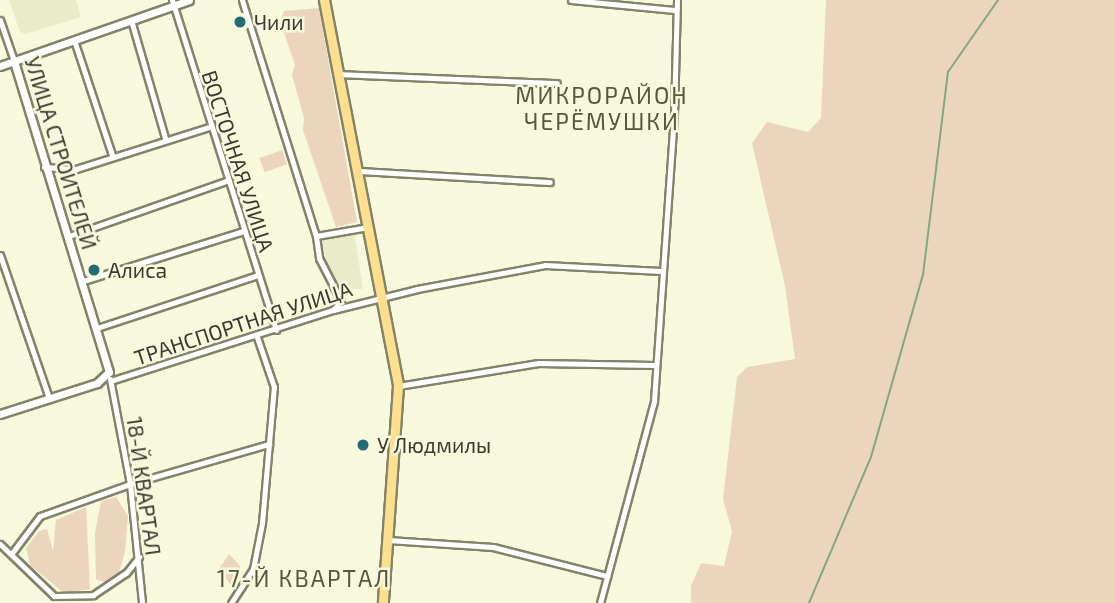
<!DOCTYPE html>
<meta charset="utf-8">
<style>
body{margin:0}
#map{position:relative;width:1115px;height:603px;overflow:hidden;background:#f7f8dc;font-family:"Exo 2",sans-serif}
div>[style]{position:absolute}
.built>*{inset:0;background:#eaebc8}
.green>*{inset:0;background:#ecd5bd;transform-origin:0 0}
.stream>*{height:2px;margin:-1px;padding:0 1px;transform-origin:1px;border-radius:1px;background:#81a885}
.roads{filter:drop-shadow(2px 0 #82836a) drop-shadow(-2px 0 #82836a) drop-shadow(0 2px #82836a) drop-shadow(0 -2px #82836a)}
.minor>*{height:5px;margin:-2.5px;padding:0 2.5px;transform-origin:2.5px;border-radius:2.5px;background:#fff}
.tertiary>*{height:7px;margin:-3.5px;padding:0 3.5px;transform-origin:3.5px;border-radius:3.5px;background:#fff}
.primary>*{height:9px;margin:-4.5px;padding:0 4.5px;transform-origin:4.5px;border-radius:4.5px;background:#fddf8e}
.dots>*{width:19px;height:19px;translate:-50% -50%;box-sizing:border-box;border:4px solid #f7f8dc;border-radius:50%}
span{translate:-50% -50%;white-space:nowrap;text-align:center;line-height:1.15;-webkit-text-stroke:5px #f7f8dc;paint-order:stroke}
.poi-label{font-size:21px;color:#3a3a30}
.left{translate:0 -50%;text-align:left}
.street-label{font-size:21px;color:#3a3a30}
.neighbourhood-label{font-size:23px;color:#56573f;letter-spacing:2px}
</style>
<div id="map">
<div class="built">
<i style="clip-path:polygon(9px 0,76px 0,81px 17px,25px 34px,20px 32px)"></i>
<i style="clip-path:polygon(354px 232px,363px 289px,337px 290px,320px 240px)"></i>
</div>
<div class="green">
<i style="clip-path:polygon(826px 0,1115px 0,1115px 603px,691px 603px,691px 586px,701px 563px,724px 566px,732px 531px,723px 499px,737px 377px,747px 367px,795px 359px,785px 286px,752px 143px,767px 122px,808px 132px,821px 118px)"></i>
<i style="clip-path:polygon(319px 8px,357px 222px,336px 227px,303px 130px,304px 118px,292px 75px,295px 65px,280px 21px,284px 11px)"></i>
<i style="left:282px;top:150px;width:15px;height:24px;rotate:70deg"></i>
<i style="clip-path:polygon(116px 497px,128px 516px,125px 551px,119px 573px,106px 583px,96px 579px,95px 533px,101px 501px)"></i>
<i style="clip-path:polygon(86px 507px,90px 589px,64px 593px,30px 565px,26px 548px,39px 531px,47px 529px,53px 551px,56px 520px)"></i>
<i style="clip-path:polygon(229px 554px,240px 566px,238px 580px,230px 584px,219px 569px)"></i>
</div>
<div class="stream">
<i style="left:809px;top:603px;width:159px;rotate:-67deg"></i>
<i style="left:871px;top:457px;width:189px;rotate:-74.1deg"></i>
<i style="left:923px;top:275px;width:205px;rotate:-83deg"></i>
<i style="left:948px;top:72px;width:88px;rotate:-55.2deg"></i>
</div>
<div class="roads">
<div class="minor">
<i style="left:172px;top:0;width:346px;rotate:72.5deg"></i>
<i style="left:242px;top:0;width:247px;rotate:72.6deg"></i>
<i style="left:316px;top:236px;width:22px;rotate:82deg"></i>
<i style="left:319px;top:258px;width:48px;rotate:62.9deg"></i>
<i style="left:341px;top:301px;width:12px;rotate:132deg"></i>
<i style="left:571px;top:0;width:104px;rotate:5.5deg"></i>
<i style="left:0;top:20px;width:43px;rotate:71.1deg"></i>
<i style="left:131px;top:20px;width:123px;rotate:73.9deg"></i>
<i style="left:74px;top:40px;width:121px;rotate:71.7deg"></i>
<i style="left:339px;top:74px;width:218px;rotate:2.4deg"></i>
<i style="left:44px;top:167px;width:32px;rotate:4deg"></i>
<i style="left:76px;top:169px;width:139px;rotate:-17.5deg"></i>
<i style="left:358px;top:171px;width:192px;rotate:3.3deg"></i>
<i style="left:69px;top:236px;width:166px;rotate:-19.3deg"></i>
<i style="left:316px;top:236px;width:53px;rotate:-9.8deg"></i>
<i style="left:0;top:255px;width:151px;rotate:71.1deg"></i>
<i style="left:83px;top:281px;width:169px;rotate:-17.3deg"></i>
<i style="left:97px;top:328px;width:169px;rotate:-18.2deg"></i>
<i style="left:110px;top:379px;width:107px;rotate:79.2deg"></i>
<i style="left:130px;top:484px;width:120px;rotate:84.2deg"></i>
<i style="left:113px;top:380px;width:231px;rotate:-17.7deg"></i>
<i style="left:333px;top:310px;width:87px;rotate:-14deg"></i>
<i style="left:417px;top:289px;width:130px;rotate:-10.6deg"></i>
<i style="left:545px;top:265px;width:116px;rotate:3deg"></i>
<i style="left:398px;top:386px;width:142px;rotate:-9.3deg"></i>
<i style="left:538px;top:363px;width:116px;rotate:1deg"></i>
<i style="left:388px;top:540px;width:105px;rotate:3.8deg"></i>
<i style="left:493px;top:547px;width:118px;rotate:14.3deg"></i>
<i style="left:0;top:544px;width:75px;rotate:43.9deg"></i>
<i style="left:54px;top:596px;width:39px;rotate:-1deg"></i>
<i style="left:93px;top:595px;width:40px;rotate:-34deg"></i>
<i style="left:126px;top:573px;width:21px;rotate:-51deg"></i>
<i style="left:12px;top:553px;width:46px;rotate:-52.9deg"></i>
<i style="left:40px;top:516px;width:96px;rotate:-19.6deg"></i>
<i style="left:130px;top:484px;width:145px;rotate:-16.1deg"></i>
<i style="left:231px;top:603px;width:40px;rotate:-57.1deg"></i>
<i style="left:253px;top:569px;width:47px;rotate:-78.9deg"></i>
<i style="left:262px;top:523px;width:137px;rotate:-85deg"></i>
<i style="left:274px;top:387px;width:53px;rotate:-108.8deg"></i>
<i style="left:600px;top:603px;width:209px;rotate:-75deg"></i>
<i style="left:654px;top:401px;width:287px;rotate:-86deg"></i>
<i style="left:674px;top:115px;width:115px;rotate:-88.5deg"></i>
</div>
<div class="tertiary">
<i style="left:0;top:66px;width:200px;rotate:-19.2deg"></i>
<i style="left:0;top:414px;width:102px;rotate:-17.7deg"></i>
<i style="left:97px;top:383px;width:16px;rotate:-43deg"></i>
<i style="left:109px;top:372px;width:325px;rotate:-107deg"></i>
</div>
<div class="primary">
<i style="left:324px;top:0;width:393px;rotate:79.1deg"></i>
<i style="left:398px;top:386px;width:218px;rotate:94deg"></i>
</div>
</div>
<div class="dots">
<i style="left:240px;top:22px;background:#226c75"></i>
<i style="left:94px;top:270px;background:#226c75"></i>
<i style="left:363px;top:445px;background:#226c75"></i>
</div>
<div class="poi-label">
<span class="left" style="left:254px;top:22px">Чили</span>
<span class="left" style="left:108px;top:270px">Алиса</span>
<span class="left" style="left:377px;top:445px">У Людмилы</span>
</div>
<div class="street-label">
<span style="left:61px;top:153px;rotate:73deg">УЛИЦА СТРОИТЕЛЕЙ</span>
<span style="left:238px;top:161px;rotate:72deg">ВОСТОЧНАЯ УЛИЦА</span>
<span style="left:243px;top:323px;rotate:-18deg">ТРАНСПОРТНАЯ УЛИЦА</span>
<span style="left:144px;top:486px;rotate:82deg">18-Й КВАРТАЛ</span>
</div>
<div class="neighbourhood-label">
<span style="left:602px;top:108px">МИКРОРАЙОН<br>ЧЕРЁМУШКИ</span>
<span style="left:304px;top:578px">17-Й КВАРТАЛ</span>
</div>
</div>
